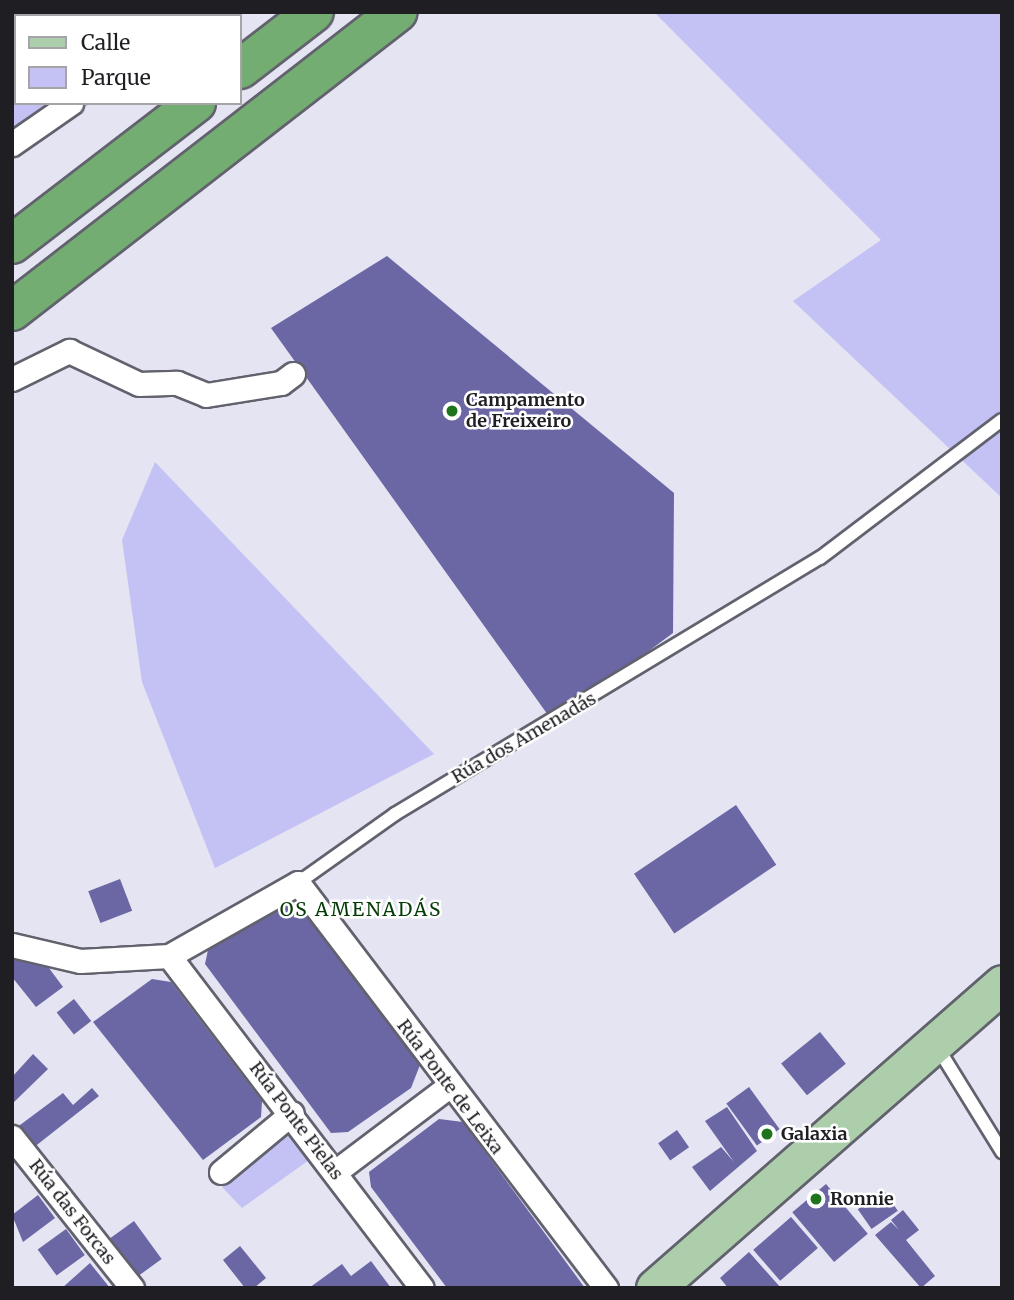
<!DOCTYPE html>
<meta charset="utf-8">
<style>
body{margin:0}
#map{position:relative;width:1014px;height:1300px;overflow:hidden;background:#e4e4f2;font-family:Merriweather,serif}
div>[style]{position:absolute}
.green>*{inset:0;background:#c4c2f4}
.building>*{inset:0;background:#6b66a4;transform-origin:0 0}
.roads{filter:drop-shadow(2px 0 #62626e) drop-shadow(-2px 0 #62626e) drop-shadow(0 2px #62626e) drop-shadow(0 -2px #62626e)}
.lane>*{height:12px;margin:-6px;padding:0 6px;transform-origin:6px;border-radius:6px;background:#fff}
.street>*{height:23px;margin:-11.5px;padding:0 11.5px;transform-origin:11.5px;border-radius:11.5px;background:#fff}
.primary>*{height:37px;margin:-18.5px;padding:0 18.5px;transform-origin:18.5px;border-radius:18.5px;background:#acceaa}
.highway>*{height:38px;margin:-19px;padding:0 19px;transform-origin:19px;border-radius:19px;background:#74ad71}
.dots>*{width:19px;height:19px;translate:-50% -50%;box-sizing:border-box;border:4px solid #fff;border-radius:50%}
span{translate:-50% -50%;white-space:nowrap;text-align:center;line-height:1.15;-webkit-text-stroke:5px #fff;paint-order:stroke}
.poi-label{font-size:18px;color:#1e1e23;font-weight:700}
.left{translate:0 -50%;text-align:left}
.street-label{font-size:18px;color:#1e1e23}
.neighbourhood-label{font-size:19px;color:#043c05;letter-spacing:2px}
.frame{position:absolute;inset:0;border:14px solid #1e1e23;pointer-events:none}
.legend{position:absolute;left:14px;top:14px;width:228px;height:91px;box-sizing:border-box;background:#fff;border:2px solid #a5a5a7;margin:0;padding:9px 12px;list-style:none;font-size:21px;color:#1e1e23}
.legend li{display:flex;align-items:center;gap:14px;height:35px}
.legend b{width:35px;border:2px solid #a5a5a7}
</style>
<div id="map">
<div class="green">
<i style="clip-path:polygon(12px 12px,220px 12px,16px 16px,16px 103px,93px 103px,12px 141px)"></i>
<i style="clip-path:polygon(654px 12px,1002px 12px,1002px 498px,793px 301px,881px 240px)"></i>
<i style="clip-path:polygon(155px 462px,434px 754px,215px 868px,142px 682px,122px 540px)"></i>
<i style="clip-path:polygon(291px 1133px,309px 1160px,242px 1208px,222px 1187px)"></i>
</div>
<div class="building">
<i style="clip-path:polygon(387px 256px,674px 493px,673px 633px,553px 722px,271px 328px)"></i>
<i style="left:736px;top:805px;width:72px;height:123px;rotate:56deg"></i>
<i style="left:120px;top:879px;width:34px;height:34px;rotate:69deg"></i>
<i style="clip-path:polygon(279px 903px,299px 905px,420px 1065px,411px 1088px,348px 1132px,331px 1133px,205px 964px,208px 950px)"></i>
<i style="clip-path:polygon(12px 954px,46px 964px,63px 987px,36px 1007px,12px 977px)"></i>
<i style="clip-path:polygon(152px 979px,171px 982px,262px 1101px,261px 1117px,203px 1160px,93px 1022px)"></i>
<i style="left:74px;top:999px;width:28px;height:22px;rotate:52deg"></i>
<i style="left:820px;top:1032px;width:41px;height:50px;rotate:51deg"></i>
<i style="clip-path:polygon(33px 1054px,48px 1069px,12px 1104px,12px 1077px)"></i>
<i style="left:749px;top:1087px;width:52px;height:28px;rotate:54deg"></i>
<i style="clip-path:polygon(92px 1088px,99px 1096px,33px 1148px,16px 1128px,63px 1093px,73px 1105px)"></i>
<i style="clip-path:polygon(727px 1107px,757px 1151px,710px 1191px,692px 1167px,721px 1147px,734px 1162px,705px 1121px)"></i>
<i style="clip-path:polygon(439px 1119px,463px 1122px,585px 1288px,447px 1288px,371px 1187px,369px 1172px)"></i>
<i style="left:677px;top:1130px;width:21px;height:23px;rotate:55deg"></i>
<i style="left:826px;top:1184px;width:65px;height:44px;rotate:50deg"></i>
<i style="left:884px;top:1191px;width:24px;height:32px;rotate:55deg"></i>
<i style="clip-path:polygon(38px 1195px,55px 1218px,23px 1242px,12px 1215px)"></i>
<i style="clip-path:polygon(903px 1210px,919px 1230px,906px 1240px,935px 1276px,921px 1288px,875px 1235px,891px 1222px,899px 1230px,891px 1220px)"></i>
<i style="left:791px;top:1217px;width:41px;height:50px;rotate:49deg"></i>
<i style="left:134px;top:1221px;width:47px;height:38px;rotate:54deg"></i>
<i style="left:66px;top:1229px;width:32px;height:35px;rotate:54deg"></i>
<i style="clip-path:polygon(240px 1246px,266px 1278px,254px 1288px,245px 1288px,223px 1260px)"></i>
<i style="clip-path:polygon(749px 1252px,781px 1288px,728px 1288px,720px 1278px)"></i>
<i style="clip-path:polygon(371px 1261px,391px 1288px,309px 1288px,342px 1264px,351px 1276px)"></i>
<i style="clip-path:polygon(90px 1263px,110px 1288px,62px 1288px)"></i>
</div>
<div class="roads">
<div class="lane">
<i style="left:298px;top:883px;width:119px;rotate:-35.4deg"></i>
<i style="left:395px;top:814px;width:496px;rotate:-31.1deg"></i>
<i style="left:820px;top:558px;width:228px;rotate:-37.2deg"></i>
<i style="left:936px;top:1045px;width:126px;rotate:58.3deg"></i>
</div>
<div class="street">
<i style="left:12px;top:144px;width:72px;rotate:-34.8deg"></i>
<i style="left:12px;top:379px;width:64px;rotate:-26.2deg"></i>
<i style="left:69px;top:351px;width:77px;rotate:25.2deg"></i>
<i style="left:139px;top:384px;width:38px;rotate:-2deg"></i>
<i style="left:177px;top:383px;width:31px;rotate:22deg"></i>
<i style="left:206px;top:395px;width:76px;rotate:-9.1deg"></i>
<i style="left:281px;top:383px;width:15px;rotate:-37deg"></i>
<i style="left:12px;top:945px;width:70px;rotate:13.2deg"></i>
<i style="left:80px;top:961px;width:89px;rotate:-3.2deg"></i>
<i style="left:169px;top:956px;width:148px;rotate:-29.5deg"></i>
<i style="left:298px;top:883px;width:509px;rotate:52.75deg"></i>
<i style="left:169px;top:956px;width:417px;rotate:52.7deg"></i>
<i style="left:12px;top:1137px;width:193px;rotate:51.5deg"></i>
<i style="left:221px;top:1172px;width:92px;rotate:-39.7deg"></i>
<i style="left:335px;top:1172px;width:143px;rotate:-37deg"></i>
</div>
<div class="primary">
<i style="left:655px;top:1288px;width:461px;rotate:-41.2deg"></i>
</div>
<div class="highway">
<i style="left:240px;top:69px;width:93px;rotate:-37.6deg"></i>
<i style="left:12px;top:244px;width:232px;rotate:-37.5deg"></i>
<i style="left:12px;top:311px;width:488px;rotate:-37.8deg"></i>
</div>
</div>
<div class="dots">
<i style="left:452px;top:411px;background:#1e731d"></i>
<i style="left:767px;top:1134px;background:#1e731d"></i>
<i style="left:816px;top:1199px;background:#1e731d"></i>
</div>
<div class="poi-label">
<span class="left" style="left:466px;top:411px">Campamento<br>de Freixeiro</span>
<span class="left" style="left:781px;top:1134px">Galaxia</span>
<span class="left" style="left:830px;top:1199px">Ronnie</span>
</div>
<div class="street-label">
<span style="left:524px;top:738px;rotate:-30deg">Rúa dos Amenadás</span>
<span style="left:450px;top:1087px;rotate:53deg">Rúa Ponte de Leixa</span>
<span style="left:296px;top:1121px;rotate:53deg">Rúa Ponte Pielas</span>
<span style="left:72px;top:1212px;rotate:52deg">Rúa das Forcas</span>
</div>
<div class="neighbourhood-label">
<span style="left:361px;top:910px">OS AMENADÁS</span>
</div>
<div class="frame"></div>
<ul class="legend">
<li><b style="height:9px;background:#acceaa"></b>Calle</li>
<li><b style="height:19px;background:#c4c2f4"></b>Parque</li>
</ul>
</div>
